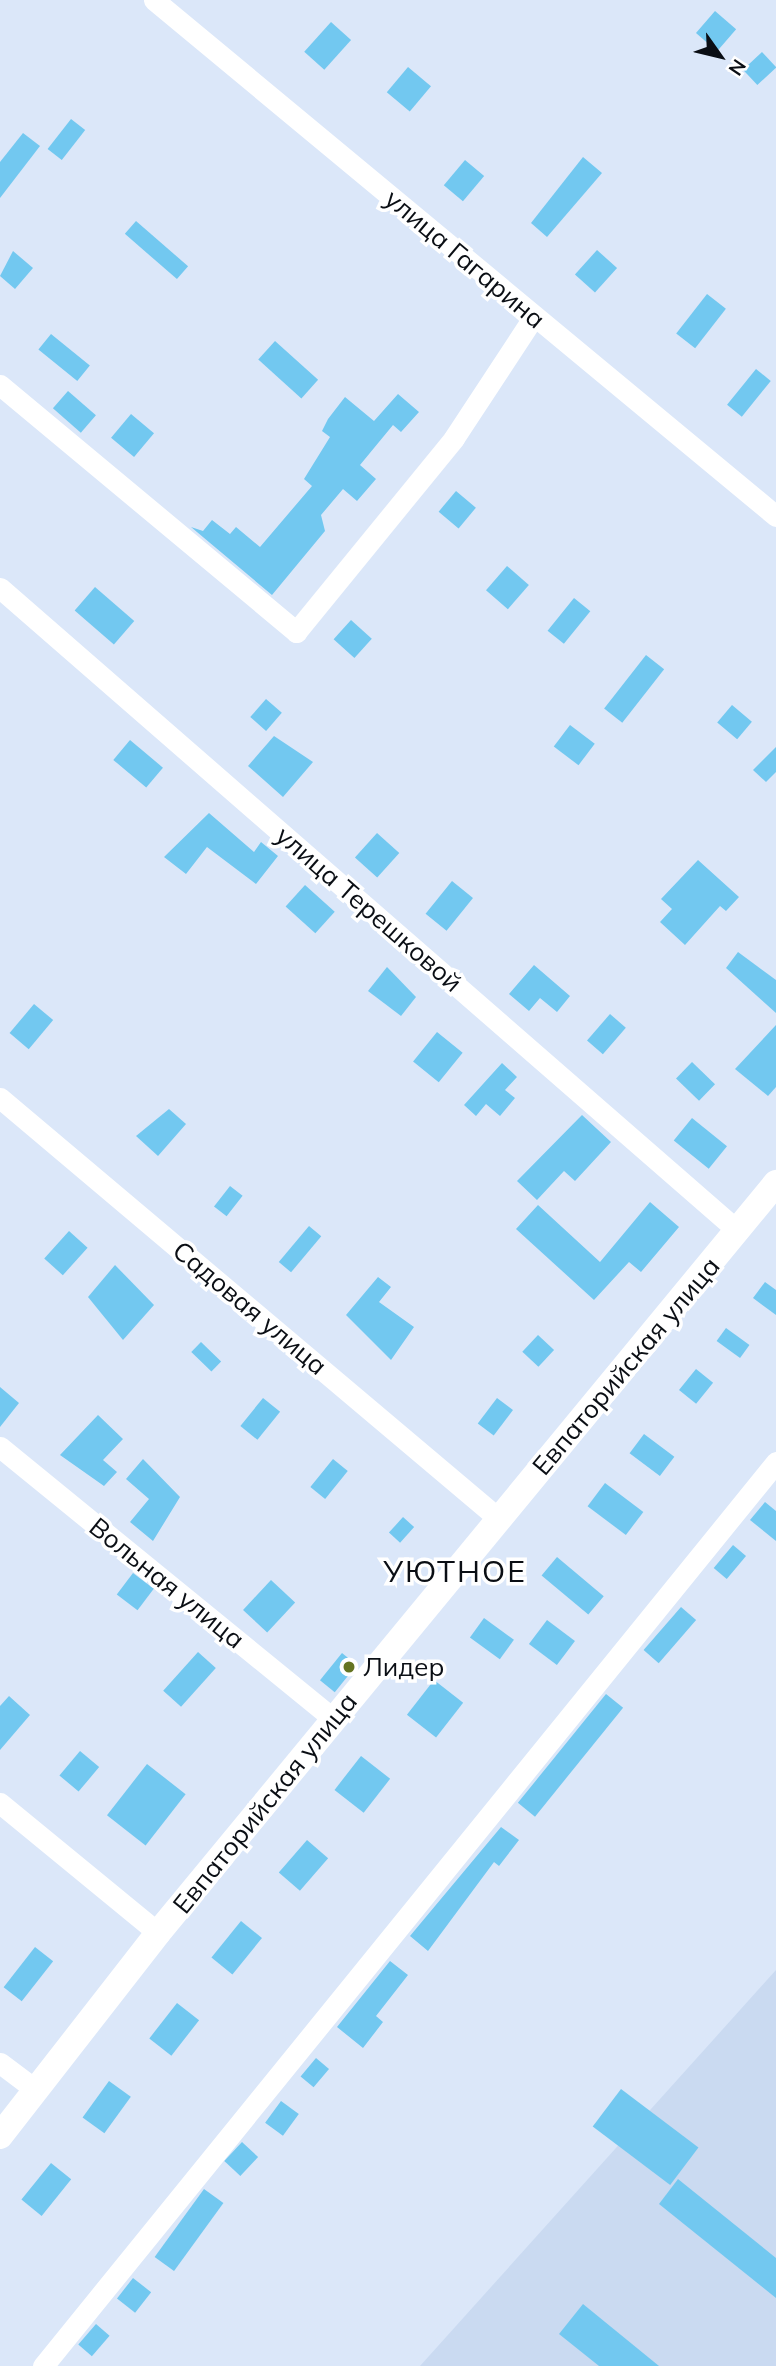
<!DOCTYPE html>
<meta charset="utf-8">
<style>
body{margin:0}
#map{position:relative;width:776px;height:2366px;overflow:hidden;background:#dbe7f9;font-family:Mulish,sans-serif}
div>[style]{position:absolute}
.built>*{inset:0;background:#cadaf1}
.building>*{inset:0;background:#72c8f0;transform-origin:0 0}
.minor>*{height:21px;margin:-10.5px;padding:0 10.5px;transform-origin:10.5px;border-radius:10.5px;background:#fff}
.major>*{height:26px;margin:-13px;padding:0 13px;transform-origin:13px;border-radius:13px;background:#fff}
.dots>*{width:19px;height:19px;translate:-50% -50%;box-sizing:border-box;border:4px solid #fff;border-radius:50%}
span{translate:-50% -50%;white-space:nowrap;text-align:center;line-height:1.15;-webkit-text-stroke:7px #fff;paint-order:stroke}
.street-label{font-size:26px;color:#0a0e14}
.poi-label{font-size:26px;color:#0a0e14}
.left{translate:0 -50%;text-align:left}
.quarter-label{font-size:30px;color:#0a0e14;letter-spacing:2px}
.north{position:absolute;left:685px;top:21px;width:70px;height:70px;-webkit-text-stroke:5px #fff;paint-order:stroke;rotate:124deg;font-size:19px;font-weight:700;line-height:28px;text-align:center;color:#0a0e14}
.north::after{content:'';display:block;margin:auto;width:24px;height:32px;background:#0a0e14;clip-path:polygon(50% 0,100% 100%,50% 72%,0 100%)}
</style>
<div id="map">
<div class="built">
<i style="clip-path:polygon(776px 1970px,776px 2366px,420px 2366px)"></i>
</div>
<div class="building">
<i style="left:715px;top:11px;width:28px;height:29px;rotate:41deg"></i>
<i style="left:331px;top:22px;width:27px;height:40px;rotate:42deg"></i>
<i style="left:762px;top:52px;width:21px;height:26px;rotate:47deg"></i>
<i style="left:408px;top:67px;width:30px;height:33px;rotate:40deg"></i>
<i style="left:71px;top:119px;width:18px;height:38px;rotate:38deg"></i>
<i style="clip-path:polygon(23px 133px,40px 146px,0 198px,0 162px)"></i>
<i style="clip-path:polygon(583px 157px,602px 173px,547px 237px,531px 223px)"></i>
<i style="left:465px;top:160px;width:25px;height:33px;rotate:40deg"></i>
<i style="left:136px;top:221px;width:69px;height:17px;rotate:41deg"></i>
<i style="left:597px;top:250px;width:27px;height:33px;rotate:42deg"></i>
<i style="clip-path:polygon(13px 251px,33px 268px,15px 289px,0 276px)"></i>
<i style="left:707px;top:294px;width:24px;height:50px;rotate:38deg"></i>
<i style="left:51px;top:334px;width:50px;height:20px;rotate:39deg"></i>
<i style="left:275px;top:341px;width:58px;height:25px;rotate:42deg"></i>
<i style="left:756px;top:369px;width:19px;height:46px;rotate:39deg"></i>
<i style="left:68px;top:391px;width:37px;height:23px;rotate:41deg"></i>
<i style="clip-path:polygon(398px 394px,419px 412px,401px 432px,393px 425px,360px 465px,376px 479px,357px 501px,343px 489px,321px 515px,325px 531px,272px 595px,191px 527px,203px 531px,212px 520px,230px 534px,236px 527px,260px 547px,312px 486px,304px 479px,330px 437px,322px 431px,328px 419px,345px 397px,374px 421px)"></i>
<i style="left:131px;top:414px;width:30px;height:31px;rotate:40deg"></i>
<i style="left:456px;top:491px;width:26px;height:27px;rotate:40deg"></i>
<i style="left:507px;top:566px;width:29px;height:32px;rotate:41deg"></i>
<i style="left:95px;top:587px;width:52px;height:31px;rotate:41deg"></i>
<i style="left:574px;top:598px;width:21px;height:42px;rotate:39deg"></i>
<i style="left:351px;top:620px;width:28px;height:26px;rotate:42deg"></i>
<i style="left:646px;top:655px;width:23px;height:68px;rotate:38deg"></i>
<i style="left:266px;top:699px;width:21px;height:24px;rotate:41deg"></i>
<i style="left:732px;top:705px;width:26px;height:23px;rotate:40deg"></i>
<i style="left:570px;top:725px;width:31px;height:27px;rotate:37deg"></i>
<i style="clip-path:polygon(274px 736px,313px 762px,283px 797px,248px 766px)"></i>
<i style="left:130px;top:740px;width:43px;height:26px;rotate:40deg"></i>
<i style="clip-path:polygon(776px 747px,776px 772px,766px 782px,753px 770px)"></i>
<i style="clip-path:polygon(209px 813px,254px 852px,261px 842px,278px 856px,256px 884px,207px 847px,186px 874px,164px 857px)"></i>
<i style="left:377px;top:833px;width:30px;height:33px;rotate:42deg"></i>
<i style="clip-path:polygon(698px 860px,739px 897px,726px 911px,720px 906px,685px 945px,660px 922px,672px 909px,661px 899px)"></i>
<i style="left:452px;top:881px;width:27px;height:42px;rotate:39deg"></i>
<i style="left:305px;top:885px;width:40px;height:29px;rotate:42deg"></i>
<i style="clip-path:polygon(738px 952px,776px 980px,776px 1013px,726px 968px)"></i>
<i style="clip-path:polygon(534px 965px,570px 996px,557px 1012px,540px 998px,529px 1011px,509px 994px)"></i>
<i style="clip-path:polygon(387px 967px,416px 997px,401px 1016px,368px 991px)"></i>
<i style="left:34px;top:1004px;width:25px;height:38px;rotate:40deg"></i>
<i style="left:610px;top:1014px;width:21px;height:35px;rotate:41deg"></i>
<i style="clip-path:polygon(776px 1025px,776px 1087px,768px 1096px,735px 1069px)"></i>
<i style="left:437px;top:1032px;width:33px;height:38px;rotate:39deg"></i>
<i style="left:692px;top:1062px;width:32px;height:23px;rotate:44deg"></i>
<i style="clip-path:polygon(502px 1063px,517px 1077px,505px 1090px,515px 1098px,500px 1116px,486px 1104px,476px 1116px,464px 1105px)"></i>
<i style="clip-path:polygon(169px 1109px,186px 1124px,158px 1156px,136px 1136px)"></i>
<i style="clip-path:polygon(582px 1115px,611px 1142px,575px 1181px,564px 1171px,537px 1200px,517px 1181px)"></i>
<i style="left:692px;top:1118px;width:45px;height:29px;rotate:39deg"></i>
<i style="left:230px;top:1186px;width:16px;height:26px;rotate:38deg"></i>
<i style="clip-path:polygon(650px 1202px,679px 1227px,641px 1272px,629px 1262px,594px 1300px,516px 1229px,538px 1205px,600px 1262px)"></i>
<i style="left:309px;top:1226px;width:16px;height:47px;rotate:40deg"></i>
<i style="left:69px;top:1231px;width:25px;height:37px;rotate:42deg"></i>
<i style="clip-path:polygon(115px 1265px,154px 1305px,123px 1340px,88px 1297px)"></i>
<i style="clip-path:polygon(378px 1277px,391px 1287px,379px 1302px,414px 1327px,391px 1360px,346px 1315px)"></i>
<i style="clip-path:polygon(765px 1282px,776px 1290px,776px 1315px,753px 1298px)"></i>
<i style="left:726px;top:1328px;width:29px;height:16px;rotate:36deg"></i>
<i style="left:538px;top:1335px;width:22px;height:23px;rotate:43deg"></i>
<i style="left:201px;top:1342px;width:28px;height:14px;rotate:44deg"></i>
<i style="left:696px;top:1369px;width:22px;height:27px;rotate:39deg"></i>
<i style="clip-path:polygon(0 1387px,19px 1403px,0 1427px)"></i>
<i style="left:263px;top:1398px;width:22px;height:36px;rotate:39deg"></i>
<i style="left:497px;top:1398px;width:20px;height:32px;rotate:37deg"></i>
<i style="clip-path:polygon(98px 1415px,123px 1439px,103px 1460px,117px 1472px,104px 1486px,60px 1455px)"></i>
<i style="left:644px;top:1434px;width:38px;height:24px;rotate:37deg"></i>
<i style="clip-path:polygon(143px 1459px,180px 1497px,153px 1541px,130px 1522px,149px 1499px,126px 1479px)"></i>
<i style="left:333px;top:1459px;width:19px;height:36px;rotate:39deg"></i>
<i style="left:605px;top:1483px;width:48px;height:29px;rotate:37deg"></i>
<i style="clip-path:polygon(765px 1502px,776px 1511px,776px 1541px,750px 1520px)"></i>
<i style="left:403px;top:1517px;width:15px;height:21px;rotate:42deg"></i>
<i style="left:733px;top:1545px;width:17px;height:30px;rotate:40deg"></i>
<i style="left:557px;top:1557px;width:61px;height:24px;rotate:40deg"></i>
<i style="left:133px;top:1573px;width:26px;height:27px;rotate:37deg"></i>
<i style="left:271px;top:1580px;width:33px;height:41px;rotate:43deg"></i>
<i style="left:681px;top:1607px;width:20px;height:57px;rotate:41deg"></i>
<i style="left:484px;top:1618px;width:37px;height:24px;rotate:36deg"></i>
<i style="left:547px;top:1620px;width:35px;height:30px;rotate:37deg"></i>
<i style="left:198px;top:1652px;width:24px;height:52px;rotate:42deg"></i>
<i style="left:342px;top:1653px;width:19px;height:35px;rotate:39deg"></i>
<i style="left:434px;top:1680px;width:37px;height:44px;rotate:38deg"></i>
<i style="left:606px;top:1694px;width:22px;height:140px;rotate:39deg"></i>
<i style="clip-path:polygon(9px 1696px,30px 1715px,0 1750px,0 1706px)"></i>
<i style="left:80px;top:1751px;width:25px;height:32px;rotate:40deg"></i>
<i style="left:361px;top:1756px;width:37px;height:43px;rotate:38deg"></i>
<i style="left:147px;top:1764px;width:49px;height:65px;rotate:38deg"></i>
<i style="clip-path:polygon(501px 1827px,519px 1840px,499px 1866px,494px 1862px,428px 1951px,410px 1936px)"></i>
<i style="left:307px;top:1840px;width:28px;height:43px;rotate:41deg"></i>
<i style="left:241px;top:1921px;width:27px;height:47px;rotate:39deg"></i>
<i style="left:35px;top:1947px;width:23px;height:51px;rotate:38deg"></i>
<i style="clip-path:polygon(390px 1961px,408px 1975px,376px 2016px,383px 2022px,363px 2048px,337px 2027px)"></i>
<i style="left:177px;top:2003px;width:28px;height:45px;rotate:38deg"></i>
<i style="left:316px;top:2058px;width:17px;height:24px;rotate:40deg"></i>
<i style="left:109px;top:2081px;width:27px;height:45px;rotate:36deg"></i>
<i style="left:621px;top:2089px;width:97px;height:47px;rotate:37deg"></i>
<i style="left:281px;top:2101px;width:22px;height:27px;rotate:36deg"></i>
<i style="left:242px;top:2142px;width:22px;height:26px;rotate:43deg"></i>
<i style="left:51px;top:2163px;width:26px;height:47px;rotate:39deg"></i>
<i style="clip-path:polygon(678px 2179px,776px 2258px,776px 2298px,659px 2204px)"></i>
<i style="left:204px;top:2189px;width:24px;height:84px;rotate:36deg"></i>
<i style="left:133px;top:2278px;width:23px;height:26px;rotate:38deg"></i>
<i style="clip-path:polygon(583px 2304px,659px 2366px,599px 2366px,559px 2334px)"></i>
<i style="left:96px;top:2324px;width:18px;height:27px;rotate:41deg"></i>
</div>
<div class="minor">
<i style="left:154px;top:0;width:808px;rotate:39.68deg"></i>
<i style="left:0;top:385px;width:386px;rotate:39.8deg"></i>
<i style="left:296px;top:632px;width:250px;rotate:-50.8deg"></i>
<i style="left:454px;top:438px;width:146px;rotate:-56.7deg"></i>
<i style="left:0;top:588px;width:979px;rotate:41.06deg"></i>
<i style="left:0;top:1098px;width:653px;rotate:40.15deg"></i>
<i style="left:0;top:1447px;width:431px;rotate:39.2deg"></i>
<i style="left:0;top:1803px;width:205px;rotate:39.4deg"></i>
<i style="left:0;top:2063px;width:45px;rotate:36.9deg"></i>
<i style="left:43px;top:2366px;width:1164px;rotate:-50.96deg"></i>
</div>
<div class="major">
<i style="left:0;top:2136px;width:257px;rotate:-52.1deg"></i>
<i style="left:158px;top:1933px;width:972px;rotate:-50.51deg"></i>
</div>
<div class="dots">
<i style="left:349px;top:1667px;background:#647422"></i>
</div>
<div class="street-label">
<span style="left:465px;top:259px;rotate:40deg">улица Гагарина</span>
<span style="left:369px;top:909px;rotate:41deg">улица Терешковой</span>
<span style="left:250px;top:1308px;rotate:40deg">Садовая улица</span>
<span style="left:626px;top:1366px;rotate:-50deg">Евпаторийская улица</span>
<span style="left:167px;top:1583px;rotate:39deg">Вольная улица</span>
<span style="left:265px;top:1803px;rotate:-51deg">Евпаторийская улица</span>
</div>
<div class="poi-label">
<span class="left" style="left:363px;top:1667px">Лидер</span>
</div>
<div class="quarter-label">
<span style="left:455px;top:1571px">УЮТНОЕ</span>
</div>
<div class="north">N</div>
</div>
